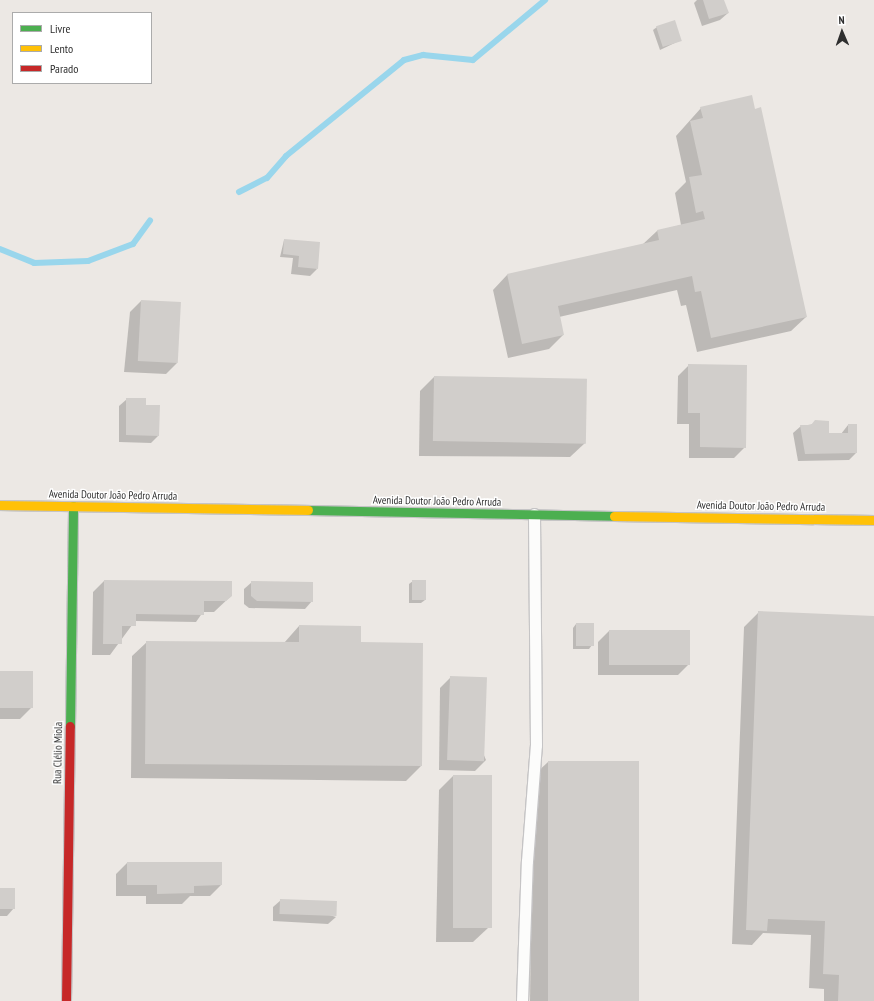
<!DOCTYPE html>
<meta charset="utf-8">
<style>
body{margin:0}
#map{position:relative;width:874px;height:1001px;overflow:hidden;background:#ece8e4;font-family:"PT Sans Narrow",sans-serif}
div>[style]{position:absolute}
.shadow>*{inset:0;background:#0003}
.stream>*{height:6px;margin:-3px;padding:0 3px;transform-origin:3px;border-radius:3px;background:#99d6ec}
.building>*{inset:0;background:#d1cecb;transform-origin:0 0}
.roads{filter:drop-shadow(1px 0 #c5c4c5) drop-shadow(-1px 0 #c5c4c5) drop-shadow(0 1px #c5c4c5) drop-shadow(0 -1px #c5c4c5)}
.lane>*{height:11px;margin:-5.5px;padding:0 5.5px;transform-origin:5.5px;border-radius:5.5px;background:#fcfcfb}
.fast>*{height:9px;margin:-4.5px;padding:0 4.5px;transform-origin:4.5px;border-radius:4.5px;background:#4caf50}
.slow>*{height:9px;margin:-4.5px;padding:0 4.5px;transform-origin:4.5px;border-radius:4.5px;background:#ffc107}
.jam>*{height:9px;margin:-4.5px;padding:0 4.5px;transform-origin:4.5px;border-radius:4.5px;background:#c62828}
span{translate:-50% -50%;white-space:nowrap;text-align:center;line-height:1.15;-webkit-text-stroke:3px #fff;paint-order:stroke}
.street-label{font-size:11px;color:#2e2e2e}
.legend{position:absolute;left:12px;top:12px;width:140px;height:72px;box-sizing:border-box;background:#fff;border:1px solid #ababab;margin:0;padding:5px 7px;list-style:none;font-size:12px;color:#2e2e2e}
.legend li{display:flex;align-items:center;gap:8px;height:20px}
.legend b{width:20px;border:1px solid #ababab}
.north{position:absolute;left:822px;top:12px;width:40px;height:40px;-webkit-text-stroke:3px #fff;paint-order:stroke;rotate:358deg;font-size:11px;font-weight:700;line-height:16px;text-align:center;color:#2e2e2e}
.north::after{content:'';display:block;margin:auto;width:14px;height:18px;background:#2e2e2e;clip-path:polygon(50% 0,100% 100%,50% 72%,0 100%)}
</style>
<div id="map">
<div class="shadow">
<i style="clip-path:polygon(697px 0,723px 0,728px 13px,720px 20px,702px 26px,694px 3px)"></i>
<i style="clip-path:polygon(657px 27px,681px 40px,660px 50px,653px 30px)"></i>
<i style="clip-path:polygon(701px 108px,806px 317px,791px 331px,697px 352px,686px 305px,681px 306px,677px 290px,559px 317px,563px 335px,549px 349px,508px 358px,493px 290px,507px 275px,642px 245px,657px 231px,681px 225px,675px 193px,686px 182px,676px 136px)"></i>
<i style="clip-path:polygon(284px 240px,317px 269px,310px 276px,291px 274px,293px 258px,280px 257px)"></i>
<i style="clip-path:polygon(141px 301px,177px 363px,166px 374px,124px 372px,130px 312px)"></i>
<i style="clip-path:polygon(689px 365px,745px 447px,734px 458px,689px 458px,689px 424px,677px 424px,678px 376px)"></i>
<i style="clip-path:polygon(434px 377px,585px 443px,570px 457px,419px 456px,420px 391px)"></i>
<i style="clip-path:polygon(127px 399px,145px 406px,158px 436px,151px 443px,119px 442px,119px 406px)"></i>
<i style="clip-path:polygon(828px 422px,828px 434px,841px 434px,848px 425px,856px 425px,856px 453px,849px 460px,798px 461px,793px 433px,801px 426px)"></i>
<i style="clip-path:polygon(104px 581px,231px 582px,231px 596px,214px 612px,203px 612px,196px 622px,135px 621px,110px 655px,92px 655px,93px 592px)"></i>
<i style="clip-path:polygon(413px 581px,425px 600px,421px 603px,409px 603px,409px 584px)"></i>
<i style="clip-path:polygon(252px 582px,312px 601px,305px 609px,249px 608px,244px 604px,244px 589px)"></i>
<i style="clip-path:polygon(759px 612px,874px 617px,874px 1001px,824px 1001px,824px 989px,809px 988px,811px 935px,763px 933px,752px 945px,732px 944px,744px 627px)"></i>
<i style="clip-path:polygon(576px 624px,592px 645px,589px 649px,573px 649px,573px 628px)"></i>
<i style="clip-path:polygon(299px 626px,360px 643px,422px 644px,421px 766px,406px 781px,131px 778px,132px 656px,147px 642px,284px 643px)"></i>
<i style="clip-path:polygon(609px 631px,689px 631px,689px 664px,678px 675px,598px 675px,598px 642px)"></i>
<i style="clip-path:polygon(0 672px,31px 708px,20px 719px,0 719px)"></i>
<i style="clip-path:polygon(451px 677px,486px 760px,475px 771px,439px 770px,440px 688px)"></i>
<i style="clip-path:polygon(548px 762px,638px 762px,635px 1001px,530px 1001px,533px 776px)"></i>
<i style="clip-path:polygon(453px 776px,488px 928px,473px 942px,436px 942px,439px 790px)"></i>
<i style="clip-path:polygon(127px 863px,221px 885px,210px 896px,190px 896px,182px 904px,146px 904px,146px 896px,116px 896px,116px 874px)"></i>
<i style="clip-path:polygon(0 889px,14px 908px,7px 916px,0 916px)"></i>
<i style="clip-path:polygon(281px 900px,336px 917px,328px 924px,273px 921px,273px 907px)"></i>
</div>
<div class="stream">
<i style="left:239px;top:192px;width:31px;rotate:-27deg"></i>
<i style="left:267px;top:178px;width:29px;rotate:-49deg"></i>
<i style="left:286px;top:156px;width:152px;rotate:-39.1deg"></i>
<i style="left:404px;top:60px;width:20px;rotate:-15deg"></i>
<i style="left:423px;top:55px;width:50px;rotate:5.7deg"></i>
<i style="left:473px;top:60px;width:94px;rotate:-39.8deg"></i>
<i style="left:0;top:249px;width:37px;rotate:22deg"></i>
<i style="left:34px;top:263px;width:54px;rotate:-2.1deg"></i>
<i style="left:88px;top:261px;width:48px;rotate:-20.7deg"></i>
<i style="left:133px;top:244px;width:29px;rotate:-54deg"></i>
</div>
<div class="building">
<i style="clip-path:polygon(703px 0,724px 0,729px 13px,709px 19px)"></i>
<i style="left:675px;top:20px;width:22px;height:20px;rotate:72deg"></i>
<i style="clip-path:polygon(752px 95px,755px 109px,761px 107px,807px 317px,711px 338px,701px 291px,695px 292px,692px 276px,558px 306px,564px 335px,522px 344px,507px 274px,659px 240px,657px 230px,705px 219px,703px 211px,696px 213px,689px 177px,702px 175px,690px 121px,703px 118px,700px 107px)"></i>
<i style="clip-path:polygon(284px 239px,320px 242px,318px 269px,298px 267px,299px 256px,283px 254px)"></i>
<i style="left:141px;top:300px;width:40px;height:61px;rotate:3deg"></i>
<i style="clip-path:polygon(688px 364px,747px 365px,746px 448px,700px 447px,700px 413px,688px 413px)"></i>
<i style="left:434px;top:376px;width:153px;height:65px;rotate:1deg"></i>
<i style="clip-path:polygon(126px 398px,146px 398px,146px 405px,160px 405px,159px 436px,126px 435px)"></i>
<i style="clip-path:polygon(815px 420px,829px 421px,829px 433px,848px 433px,848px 424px,857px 424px,857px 453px,805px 454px,800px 425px,811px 425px)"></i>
<i style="clip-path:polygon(104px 580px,232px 581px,232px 596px,226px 601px,204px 601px,204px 615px,136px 614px,136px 626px,122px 626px,122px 644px,103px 644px)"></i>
<i style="left:412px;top:580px;width:14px;height:20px"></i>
<i style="clip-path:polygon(251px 581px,313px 582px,313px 602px,257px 601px,251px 596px)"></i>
<i style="clip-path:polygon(758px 611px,874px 616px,874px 1001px,838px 1001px,839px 975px,823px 974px,825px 921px,768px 919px,767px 931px,746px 930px)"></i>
<i style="left:576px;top:623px;width:18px;height:23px"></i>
<i style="clip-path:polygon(299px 625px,361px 626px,361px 642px,423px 643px,422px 766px,145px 764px,146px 641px,299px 642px)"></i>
<i style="left:609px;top:630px;width:81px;height:35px"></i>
<i style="left:0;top:671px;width:33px;height:37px"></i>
<i style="left:450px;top:676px;width:37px;height:84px;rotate:2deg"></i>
<i style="left:548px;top:761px;width:91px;height:240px"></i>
<i style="left:453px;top:775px;width:39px;height:153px"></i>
<i style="clip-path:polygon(127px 862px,222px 862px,222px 885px,194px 886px,194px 893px,157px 894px,157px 885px,127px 885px)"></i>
<i style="left:0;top:888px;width:15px;height:21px"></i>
<i style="left:280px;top:899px;width:57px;height:15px;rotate:2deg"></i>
</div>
<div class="roads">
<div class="lane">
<i style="left:522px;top:1001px;width:140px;rotate:-88deg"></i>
<i style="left:527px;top:861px;width:116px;rotate:-85.6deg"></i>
<i style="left:536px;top:745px;width:231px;rotate:-90.5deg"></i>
</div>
<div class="fast">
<i style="left:308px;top:510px;width:306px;rotate:1.1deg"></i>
<i style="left:70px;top:726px;width:220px;rotate:-89.2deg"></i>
</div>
<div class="slow">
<i style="left:0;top:505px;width:308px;rotate:0.9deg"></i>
<i style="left:614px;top:516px;width:260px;rotate:0.9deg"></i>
</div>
<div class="jam">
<i style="left:66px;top:1001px;width:275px;rotate:-89.2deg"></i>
</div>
</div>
<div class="street-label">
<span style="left:113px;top:495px;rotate:1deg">Avenida Doutor João Pedro Arruda</span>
<span style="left:437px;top:501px;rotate:1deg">Avenida Doutor João Pedro Arruda</span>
<span style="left:761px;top:506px;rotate:1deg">Avenida Doutor João Pedro Arruda</span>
<span style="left:58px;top:753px;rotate:-89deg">Rua Clélio Miola</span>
</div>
<ul class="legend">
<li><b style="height:5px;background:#4caf50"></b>Livre</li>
<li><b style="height:5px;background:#ffc107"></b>Lento</li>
<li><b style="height:5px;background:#c62828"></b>Parado</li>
</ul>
<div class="north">N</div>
</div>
